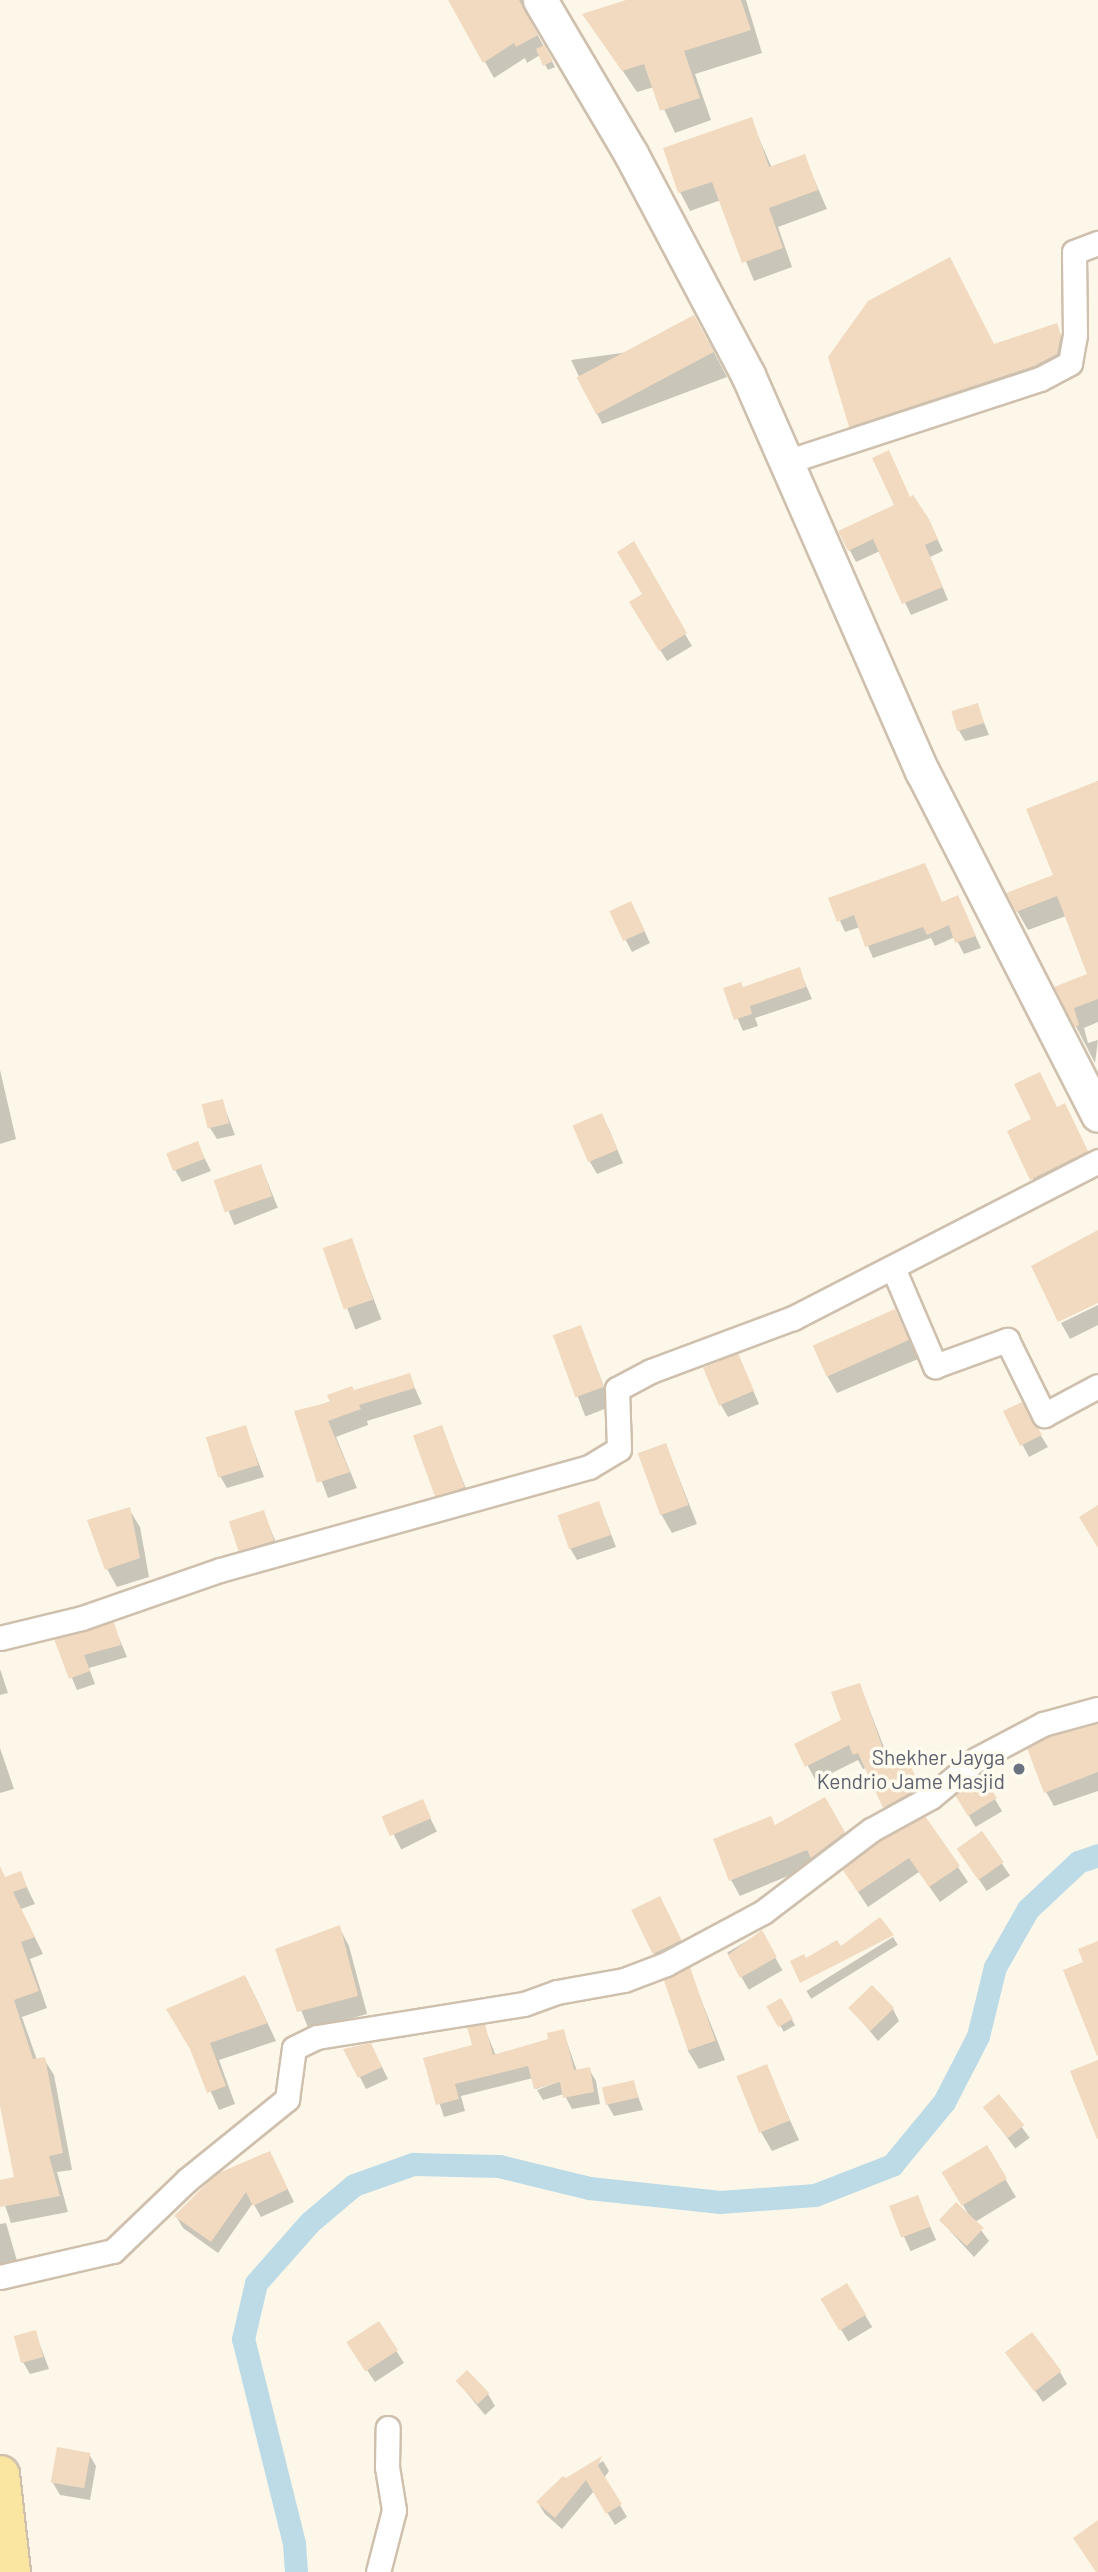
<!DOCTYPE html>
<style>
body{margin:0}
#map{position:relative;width:1098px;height:2572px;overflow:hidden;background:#fcf7e8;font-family:Barlow,sans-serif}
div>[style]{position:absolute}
.shadow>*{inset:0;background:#0003;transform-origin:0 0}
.canal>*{height:23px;margin:-11.5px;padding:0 11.5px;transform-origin:11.5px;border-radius:11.5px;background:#bcdbe7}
.building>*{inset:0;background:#f2dac0;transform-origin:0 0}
.roads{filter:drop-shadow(2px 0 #cfc0ae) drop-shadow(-2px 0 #cfc0ae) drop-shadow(0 2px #cfc0ae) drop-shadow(0 -2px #cfc0ae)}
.street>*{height:23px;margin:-11.5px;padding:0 11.5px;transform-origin:11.5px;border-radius:11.5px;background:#fff}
.secondary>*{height:33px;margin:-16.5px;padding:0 16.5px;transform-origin:16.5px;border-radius:16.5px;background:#fff}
.primary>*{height:37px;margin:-18.5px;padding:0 18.5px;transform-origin:18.5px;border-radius:18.5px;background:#fae5a1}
.dots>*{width:19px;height:19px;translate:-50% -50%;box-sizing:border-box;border:4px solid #fffbef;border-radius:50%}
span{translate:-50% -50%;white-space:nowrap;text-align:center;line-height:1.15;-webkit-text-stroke:7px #fffbef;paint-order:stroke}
.worship-label{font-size:21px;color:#5b616d}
.right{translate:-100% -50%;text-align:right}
</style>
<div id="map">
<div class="shadow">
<i style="clip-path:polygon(450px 0,539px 0,529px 19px,555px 67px,548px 70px,540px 55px,527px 63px,525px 58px,494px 78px)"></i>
<i style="clip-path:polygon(632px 0,746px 0,762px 53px,695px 74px,711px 120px,675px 133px,654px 87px,637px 92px,585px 15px)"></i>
<i style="clip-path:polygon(751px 120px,772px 168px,804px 156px,827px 209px,778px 227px,792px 267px,754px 281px,721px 200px,690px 211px,680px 192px)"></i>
<i style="clip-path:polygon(1056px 325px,1072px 358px,863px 447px,850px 426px,995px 345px)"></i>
<i style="clip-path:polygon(708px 341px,727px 377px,602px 424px,571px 360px)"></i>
<i style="clip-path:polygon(910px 499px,928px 519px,943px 551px,930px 557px,948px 600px,911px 615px,880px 551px,856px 562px,840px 532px)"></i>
<i style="clip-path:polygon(633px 544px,692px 646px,667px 661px,638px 614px,644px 594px)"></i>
<i style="clip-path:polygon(977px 705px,989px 735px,965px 741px,958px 729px)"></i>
<i style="clip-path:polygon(1098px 781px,1098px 1022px,1084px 1028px,1088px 1043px,1098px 1040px,1095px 1063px,1056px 988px,1090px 975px,1066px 916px,1028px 930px,1017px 911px,1055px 876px,1029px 810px)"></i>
<i style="clip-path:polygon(958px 898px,981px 948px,964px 954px,955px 937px,935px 946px,931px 938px,873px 958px,860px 927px,845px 932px,830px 899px,943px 904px)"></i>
<i style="clip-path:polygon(611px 912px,637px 915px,650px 943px,632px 952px)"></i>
<i style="clip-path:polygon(799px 969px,812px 999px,755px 1018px,758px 1026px,743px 1031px,725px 990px,743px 989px)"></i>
<i style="clip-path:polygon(0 1070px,16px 1139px,0 1144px)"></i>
<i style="clip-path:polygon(222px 1101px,235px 1135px,217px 1139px,210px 1128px)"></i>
<i style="clip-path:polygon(1057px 1109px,1074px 1123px,1096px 1169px,1042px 1196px,1009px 1132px)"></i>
<i style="clip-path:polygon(608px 1127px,623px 1163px,597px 1174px,590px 1162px)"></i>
<i style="clip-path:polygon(197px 1143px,211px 1171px,182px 1182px,175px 1170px)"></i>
<i style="left:261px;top:1166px;width:45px;height:47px;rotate:68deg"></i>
<i style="left:351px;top:1240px;width:85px;height:28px;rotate:69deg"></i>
<i style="clip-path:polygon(1098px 1305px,1098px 1325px,1070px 1339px,1061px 1323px)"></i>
<i style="clip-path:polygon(895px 1311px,918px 1359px,837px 1393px,826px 1374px)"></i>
<i style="left:581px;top:1327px;width:85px;height:28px;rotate:69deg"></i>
<i style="clip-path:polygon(738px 1356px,759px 1404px,728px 1417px,721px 1405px)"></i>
<i style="clip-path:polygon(409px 1375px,422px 1404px,367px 1421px,368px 1425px,336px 1437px,357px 1488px,328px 1498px,296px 1413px)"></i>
<i style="clip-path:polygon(1021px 1404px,1048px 1447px,1029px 1457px,1005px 1412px)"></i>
<i style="clip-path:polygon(245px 1427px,264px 1477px,227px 1488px,220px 1476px)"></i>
<i style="clip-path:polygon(441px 1427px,473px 1506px,446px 1513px,436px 1495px)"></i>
<i style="clip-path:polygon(666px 1445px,697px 1524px,672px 1533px,661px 1514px)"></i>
<i style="clip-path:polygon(599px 1503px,616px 1547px,577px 1560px,570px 1548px)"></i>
<i style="clip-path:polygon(129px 1509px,140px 1527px,149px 1577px,117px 1587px,107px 1569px)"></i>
<i style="clip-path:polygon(263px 1512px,280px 1552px,247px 1562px,240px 1550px)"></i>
<i style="clip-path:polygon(113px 1624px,127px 1657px,89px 1668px,95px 1684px,77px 1690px,56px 1640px)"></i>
<i style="clip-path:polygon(0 1669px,8px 1693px,0 1695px)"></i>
<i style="clip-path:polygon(860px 1685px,890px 1763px,905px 1757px,927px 1802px,893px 1821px,867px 1768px,863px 1769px,858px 1760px,816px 1781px,796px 1744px,843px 1721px)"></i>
<i style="clip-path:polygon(1098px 1725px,1098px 1791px,1054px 1806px,1046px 1792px)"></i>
<i style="clip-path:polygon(0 1748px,14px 1789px,0 1793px)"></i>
<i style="left:981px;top:1776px;width:41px;height:31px;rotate:59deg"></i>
<i style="clip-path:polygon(825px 1800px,853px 1849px,740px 1896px,731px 1880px,776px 1827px)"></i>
<i style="left:422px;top:1802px;width:33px;height:40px;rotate:63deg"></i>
<i style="clip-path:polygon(925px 1818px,968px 1882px,940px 1902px,919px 1872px,868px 1907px,854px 1886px)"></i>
<i style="left:982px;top:1834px;width:50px;height:28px;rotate:56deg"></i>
<i style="clip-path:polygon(20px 1873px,35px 1904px,21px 1909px,43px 1954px,30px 1959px,47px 2008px,22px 2017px,37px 2060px,44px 2059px,54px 2075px,72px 2170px,57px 2172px,68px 2212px,11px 2223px,0 2191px,0 2182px,16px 2179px,0 2097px,0 1881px)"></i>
<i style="clip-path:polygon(633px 1911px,669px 1917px,690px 1959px,664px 1972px)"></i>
<i style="clip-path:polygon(339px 1927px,349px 1946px,367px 2014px,309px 2030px,277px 1950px)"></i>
<i style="left:761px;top:1933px;width:43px;height:39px;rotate:60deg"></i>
<i style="left:893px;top:1937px;width:9px;height:102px;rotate:58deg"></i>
<i style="clip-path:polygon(689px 1969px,725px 2060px,699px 2069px,688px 2051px)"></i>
<i style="clip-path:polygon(254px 1994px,276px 2041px,219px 2060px,235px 2104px,219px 2110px,192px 2050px)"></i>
<i style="left:781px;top:2000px;width:29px;height:13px;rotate:61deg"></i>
<i style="clip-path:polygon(850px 2007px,893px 2009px,899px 2021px,878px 2041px)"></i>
<i style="clip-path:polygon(484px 2026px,496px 2056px,550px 2040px,563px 2031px,577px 2071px,589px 2069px,596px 2081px,600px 2104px,572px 2109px,564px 2094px,543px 2100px,537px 2090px,568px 2078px,536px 2089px,533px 2078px,461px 2096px,465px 2111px,444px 2117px,425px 2059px,474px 2047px)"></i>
<i style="clip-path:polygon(346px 2050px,377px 2057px,388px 2079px,366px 2089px)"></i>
<i style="clip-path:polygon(766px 2067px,799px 2140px,772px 2151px,761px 2132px)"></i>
<i style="clip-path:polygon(633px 2082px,643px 2110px,614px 2116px,607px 2104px)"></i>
<i style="left:999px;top:2097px;width:51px;height:18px;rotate:53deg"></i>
<i style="clip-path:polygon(986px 2147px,1016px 2197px,975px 2222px,989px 2241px,974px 2257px,941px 2221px,969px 2215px,944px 2173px)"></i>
<i style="clip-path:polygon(276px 2165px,294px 2202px,261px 2217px,253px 2203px,218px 2253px,183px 2228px,176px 2216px)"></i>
<i style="left:917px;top:2197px;width:47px;height:28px;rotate:66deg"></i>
<i style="clip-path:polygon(6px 2223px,20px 2271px,0 2276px,0 2224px)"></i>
<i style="left:847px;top:2285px;width:49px;height:28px;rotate:59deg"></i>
<i style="clip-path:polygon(379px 2324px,404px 2363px,375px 2382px,357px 2355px)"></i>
<i style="clip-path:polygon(35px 2332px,49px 2369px,30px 2374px,23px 2362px)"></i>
<i style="clip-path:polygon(1008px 2353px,1060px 2372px,1067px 2384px,1043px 2402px)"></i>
<i style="clip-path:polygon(458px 2382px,488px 2394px,495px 2406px,485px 2415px)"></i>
<i style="clip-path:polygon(89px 2454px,96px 2466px,90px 2500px,60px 2495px,53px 2483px)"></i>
<i style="clip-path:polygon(603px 2461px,609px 2471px,604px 2478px,627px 2517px,615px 2525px,594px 2491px,562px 2529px,545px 2514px,538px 2503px)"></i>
</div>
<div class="canal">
<i style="left:296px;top:2572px;width:29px;rotate:-94deg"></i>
<i style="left:294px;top:2543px;width:210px;rotate:-104deg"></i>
<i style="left:243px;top:2339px;width:57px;rotate:-76.9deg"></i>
<i style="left:256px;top:2283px;width:81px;rotate:-48.5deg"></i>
<i style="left:310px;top:2222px;width:57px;rotate:-40.1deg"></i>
<i style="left:354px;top:2185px;width:63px;rotate:-19.6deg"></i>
<i style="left:413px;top:2164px;width:86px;rotate:1.3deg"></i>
<i style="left:499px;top:2166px;width:93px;rotate:13.7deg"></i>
<i style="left:589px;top:2188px;width:132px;rotate:6.1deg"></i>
<i style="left:720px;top:2202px;width:95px;rotate:-4.2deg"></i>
<i style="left:815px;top:2195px;width:83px;rotate:-21.3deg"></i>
<i style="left:892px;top:2165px;width:82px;rotate:-50.5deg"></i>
<i style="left:944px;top:2102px;width:74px;rotate:-62.7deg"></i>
<i style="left:978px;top:2036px;width:71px;rotate:-76.2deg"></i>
<i style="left:995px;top:1967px;width:67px;rotate:-60.4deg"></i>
<i style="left:1028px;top:1909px;width:69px;rotate:-43.2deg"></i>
<i style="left:1078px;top:1862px;width:21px;rotate:-19deg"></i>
</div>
<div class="building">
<i style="clip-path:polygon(448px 0,519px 0,538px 35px,516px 47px,514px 43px,483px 63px)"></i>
<i style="clip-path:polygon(626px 0,741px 0,751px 30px,684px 51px,700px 98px,660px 111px,644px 64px,622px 71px,582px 14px)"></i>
<i style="clip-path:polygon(544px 45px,553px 61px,543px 66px,536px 49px)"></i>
<i style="clip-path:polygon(752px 117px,769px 167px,805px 154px,818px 190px,769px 208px,783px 248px,742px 263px,712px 182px,678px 193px,663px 148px)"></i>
<i style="clip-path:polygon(950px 257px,994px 344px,1057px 323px,1061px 335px,1057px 354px,1034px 366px,849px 427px,828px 357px,868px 301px)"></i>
<i style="left:694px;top:315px;width:42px;height:133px;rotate:62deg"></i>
<i style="clip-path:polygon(889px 450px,910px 497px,913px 495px,929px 519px,938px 539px,925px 545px,943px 587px,902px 604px,873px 539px,848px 551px,838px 531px,894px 505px,872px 458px)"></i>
<i style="clip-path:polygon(634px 541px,687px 633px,659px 651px,629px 602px,642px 594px,617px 552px)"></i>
<i style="left:978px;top:703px;width:21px;height:28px;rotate:73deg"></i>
<i style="clip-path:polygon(1098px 781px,1098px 999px,1074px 1008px,1079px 1025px,1074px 1027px,1054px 987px,1087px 974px,1057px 896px,1016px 912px,1006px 893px,1053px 875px,1026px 809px)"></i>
<i style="clip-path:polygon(925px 863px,942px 902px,958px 895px,976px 936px,955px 943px,949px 925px,927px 935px,923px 927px,865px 947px,854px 915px,837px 922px,828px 898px)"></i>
<i style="left:631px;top:901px;width:33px;height:24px;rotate:65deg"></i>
<i style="clip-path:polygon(800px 967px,806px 987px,750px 1006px,752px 1014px,734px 1020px,723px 988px,741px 982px,743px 987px)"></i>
<i style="clip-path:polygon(1040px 1072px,1057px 1107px,1065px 1103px,1088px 1151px,1030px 1180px,1007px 1131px,1031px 1119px,1014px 1084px)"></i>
<i style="left:223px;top:1099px;width:25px;height:22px;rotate:76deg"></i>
<i style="left:602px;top:1113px;width:40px;height:32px;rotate:67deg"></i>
<i style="left:198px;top:1141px;width:19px;height:34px;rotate:69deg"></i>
<i style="left:261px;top:1164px;width:34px;height:50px;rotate:71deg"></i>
<i style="clip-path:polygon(1098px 1230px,1098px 1303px,1058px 1322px,1031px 1266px)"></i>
<i style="left:352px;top:1238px;width:65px;height:31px;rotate:71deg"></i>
<i style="left:895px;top:1309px;width:34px;height:90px;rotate:66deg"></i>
<i style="left:581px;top:1325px;width:66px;height:30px;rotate:70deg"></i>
<i style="left:738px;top:1353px;width:41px;height:38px;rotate:67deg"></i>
<i style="clip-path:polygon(410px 1373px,415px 1388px,359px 1405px,361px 1409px,328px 1421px,350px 1472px,317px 1483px,294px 1411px,330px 1402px,327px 1395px,352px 1386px,354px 1390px)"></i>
<i style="clip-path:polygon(1022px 1402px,1042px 1435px,1020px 1446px,1003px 1411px)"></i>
<i style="left:246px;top:1425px;width:42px;height:42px;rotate:73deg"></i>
<i style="left:442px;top:1425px;width:66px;height:31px;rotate:70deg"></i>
<i style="left:666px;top:1443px;width:66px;height:30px;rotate:70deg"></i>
<i style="left:599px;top:1501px;width:36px;height:44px;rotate:71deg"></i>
<i style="clip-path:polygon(1098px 1505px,1098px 1548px,1079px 1517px)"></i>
<i style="clip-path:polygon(130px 1507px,140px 1558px,105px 1570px,87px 1520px)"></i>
<i style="left:264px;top:1510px;width:32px;height:37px;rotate:72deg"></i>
<i style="clip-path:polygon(114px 1622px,121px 1645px,84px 1655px,90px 1671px,69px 1679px,54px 1639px)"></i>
<i style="clip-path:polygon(860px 1683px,888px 1763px,906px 1755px,920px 1787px,883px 1808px,858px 1753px,853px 1755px,849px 1745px,805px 1767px,794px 1744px,841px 1720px,831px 1692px)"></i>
<i style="clip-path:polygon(1098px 1724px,1098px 1772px,1044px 1793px,1027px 1748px,1048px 1737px)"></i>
<i style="clip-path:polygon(981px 1774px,997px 1798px,968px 1816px,955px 1795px)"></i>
<i style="clip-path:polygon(825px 1797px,845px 1832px,811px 1858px,807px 1850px,729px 1881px,713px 1839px,771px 1816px,775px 1825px)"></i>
<i style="left:423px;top:1799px;width:21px;height:45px;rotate:67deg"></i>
<i style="clip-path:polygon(925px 1816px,960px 1866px,929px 1887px,909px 1858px,858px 1892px,842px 1869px,879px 1842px)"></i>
<i style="left:982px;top:1831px;width:38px;height:31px;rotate:55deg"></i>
<i style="clip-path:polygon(0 1866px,5px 1877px,21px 1871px,27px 1887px,13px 1892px,35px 1937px,21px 1942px,39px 1991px,14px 2000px,33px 2059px,45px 2057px,63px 2153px,49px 2156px,60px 2196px,0 2207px,0 2180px,14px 2177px,0 2106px)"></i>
<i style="left:660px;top:1896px;width:49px;height:32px;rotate:64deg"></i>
<i style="clip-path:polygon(880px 1917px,894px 1935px,800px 1983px,790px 1961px,804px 1954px,806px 1958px,837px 1940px,841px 1946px)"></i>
<i style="clip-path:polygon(340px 1925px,358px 1996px,297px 2012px,275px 1949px)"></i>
<i style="clip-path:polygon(762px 1930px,777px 1957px,740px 1978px,728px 1955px)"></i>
<i style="clip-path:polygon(1098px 1941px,1098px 2055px,1097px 2056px,1063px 1970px,1083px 1962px,1078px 1949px)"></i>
<i style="left:690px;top:1967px;width:78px;height:29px;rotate:71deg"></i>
<i style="clip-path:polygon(245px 1975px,268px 2023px,210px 2043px,226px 2086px,207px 2093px,190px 2049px,166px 2009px)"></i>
<i style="left:872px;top:1985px;width:32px;height:33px;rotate:46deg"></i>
<i style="left:781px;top:1998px;width:24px;height:17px;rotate:60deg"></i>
<i style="clip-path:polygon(485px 2024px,493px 2055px,548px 2039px,547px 2033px,564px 2029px,574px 2070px,590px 2067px,594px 2092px,563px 2098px,560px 2082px,534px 2089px,528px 2066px,455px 2084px,459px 2099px,436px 2105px,423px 2058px,472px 2045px,467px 2027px)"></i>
<i style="clip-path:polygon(371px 2043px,382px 2067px,358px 2078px,343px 2049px)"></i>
<i style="clip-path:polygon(1098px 2060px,1098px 2139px,1097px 2139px,1070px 2071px)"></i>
<i style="left:767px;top:2064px;width:61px;height:33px;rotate:68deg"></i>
<i style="left:634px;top:2080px;width:18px;height:33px;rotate:77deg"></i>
<i style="left:999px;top:2094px;width:40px;height:21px;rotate:51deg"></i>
<i style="left:987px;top:2145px;width:39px;height:53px;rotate:59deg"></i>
<i style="clip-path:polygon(270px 2151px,288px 2189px,253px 2206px,246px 2192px,211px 2242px,174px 2216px,216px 2174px)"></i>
<i style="left:918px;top:2195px;width:34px;height:31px;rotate:69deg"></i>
<i style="left:956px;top:2202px;width:38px;height:25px;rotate:43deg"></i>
<i style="left:847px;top:2283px;width:37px;height:31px;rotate:59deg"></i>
<i style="left:379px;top:2321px;width:35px;height:39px;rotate:57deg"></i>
<i style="left:36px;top:2330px;width:28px;height:23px;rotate:75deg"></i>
<i style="left:1032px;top:2332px;width:49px;height:34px;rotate:53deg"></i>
<i style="left:467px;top:2370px;width:32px;height:16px;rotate:46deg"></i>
<i style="left:57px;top:2447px;width:34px;height:36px;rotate:10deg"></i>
<i style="clip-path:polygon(602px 2456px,598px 2466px,622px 2504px,606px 2514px,586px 2480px,555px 2518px,536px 2502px,563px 2476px,566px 2478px)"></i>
<i style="clip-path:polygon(1098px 2520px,1098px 2572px,1096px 2572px,1073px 2538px)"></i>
</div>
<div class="roads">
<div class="street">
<i style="left:786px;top:462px;width:267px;rotate:-18.1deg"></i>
<i style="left:1040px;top:379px;width:34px;rotate:-28deg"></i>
<i style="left:1070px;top:363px;width:28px;rotate:-80deg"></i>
<i style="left:1075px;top:335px;width:83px;rotate:-90.7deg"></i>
<i style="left:1074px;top:252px;width:26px;rotate:-21deg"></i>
<i style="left:893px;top:1268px;width:107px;rotate:66.8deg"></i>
<i style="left:935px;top:1366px;width:77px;rotate:-19.9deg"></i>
<i style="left:1007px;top:1340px;width:84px;rotate:63.7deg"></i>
<i style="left:1044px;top:1415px;width:61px;rotate:-28.2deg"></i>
<i style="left:0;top:1638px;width:84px;rotate:-13.7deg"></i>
<i style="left:82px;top:1618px;width:146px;rotate:-19.2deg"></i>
<i style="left:220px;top:1570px;width:383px;rotate:-15.6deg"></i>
<i style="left:589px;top:1467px;width:35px;rotate:-31deg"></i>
<i style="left:619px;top:1449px;width:60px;rotate:-91.9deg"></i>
<i style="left:617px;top:1389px;width:38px;rotate:-28deg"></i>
<i style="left:651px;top:1371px;width:152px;rotate:-20.5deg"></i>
<i style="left:793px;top:1318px;width:343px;rotate:-27.2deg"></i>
<i style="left:0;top:2277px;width:116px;rotate:-13deg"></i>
<i style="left:113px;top:2251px;width:103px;rotate:-43.8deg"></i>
<i style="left:187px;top:2180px;width:129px;rotate:-39deg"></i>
<i style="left:287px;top:2099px;width:51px;rotate:-82.2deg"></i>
<i style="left:294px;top:2048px;width:25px;rotate:-26deg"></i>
<i style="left:317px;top:2037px;width:210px;rotate:-9.1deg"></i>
<i style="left:524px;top:2004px;width:35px;rotate:-20deg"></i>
<i style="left:557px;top:1992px;width:68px;rotate:-10.2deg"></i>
<i style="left:624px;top:1980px;width:45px;rotate:-20.9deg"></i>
<i style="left:666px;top:1964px;width:110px;rotate:-28.2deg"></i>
<i style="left:763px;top:1912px;width:136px;rotate:-37.2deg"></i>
<i style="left:871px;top:1830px;width:68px;rotate:-28.8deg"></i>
<i style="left:931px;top:1797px;width:60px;rotate:-39.6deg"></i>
<i style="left:977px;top:1759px;width:75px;rotate:-27.9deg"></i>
<i style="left:1043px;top:1724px;width:57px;rotate:-15.3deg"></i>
<i style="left:378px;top:2572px;width:64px;rotate:-75.5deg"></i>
<i style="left:394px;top:2510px;width:44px;rotate:-99.2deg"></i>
<i style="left:387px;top:2467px;width:39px;rotate:-89deg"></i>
</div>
<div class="secondary">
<i style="left:540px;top:0;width:179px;rotate:59.4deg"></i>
<i style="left:631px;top:154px;width:250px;rotate:62.1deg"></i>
<i style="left:748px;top:375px;width:433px;rotate:66.3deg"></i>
<i style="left:922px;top:771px;width:386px;rotate:62.9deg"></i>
</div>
<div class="primary">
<i style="left:0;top:2474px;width:99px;rotate:83.6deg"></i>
</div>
</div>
<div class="dots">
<i style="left:1019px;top:1769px;background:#6b7280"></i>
</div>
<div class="worship-label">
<span class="right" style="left:1005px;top:1769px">Shekher Jayga<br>Kendrio Jame Masjid</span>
</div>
</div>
